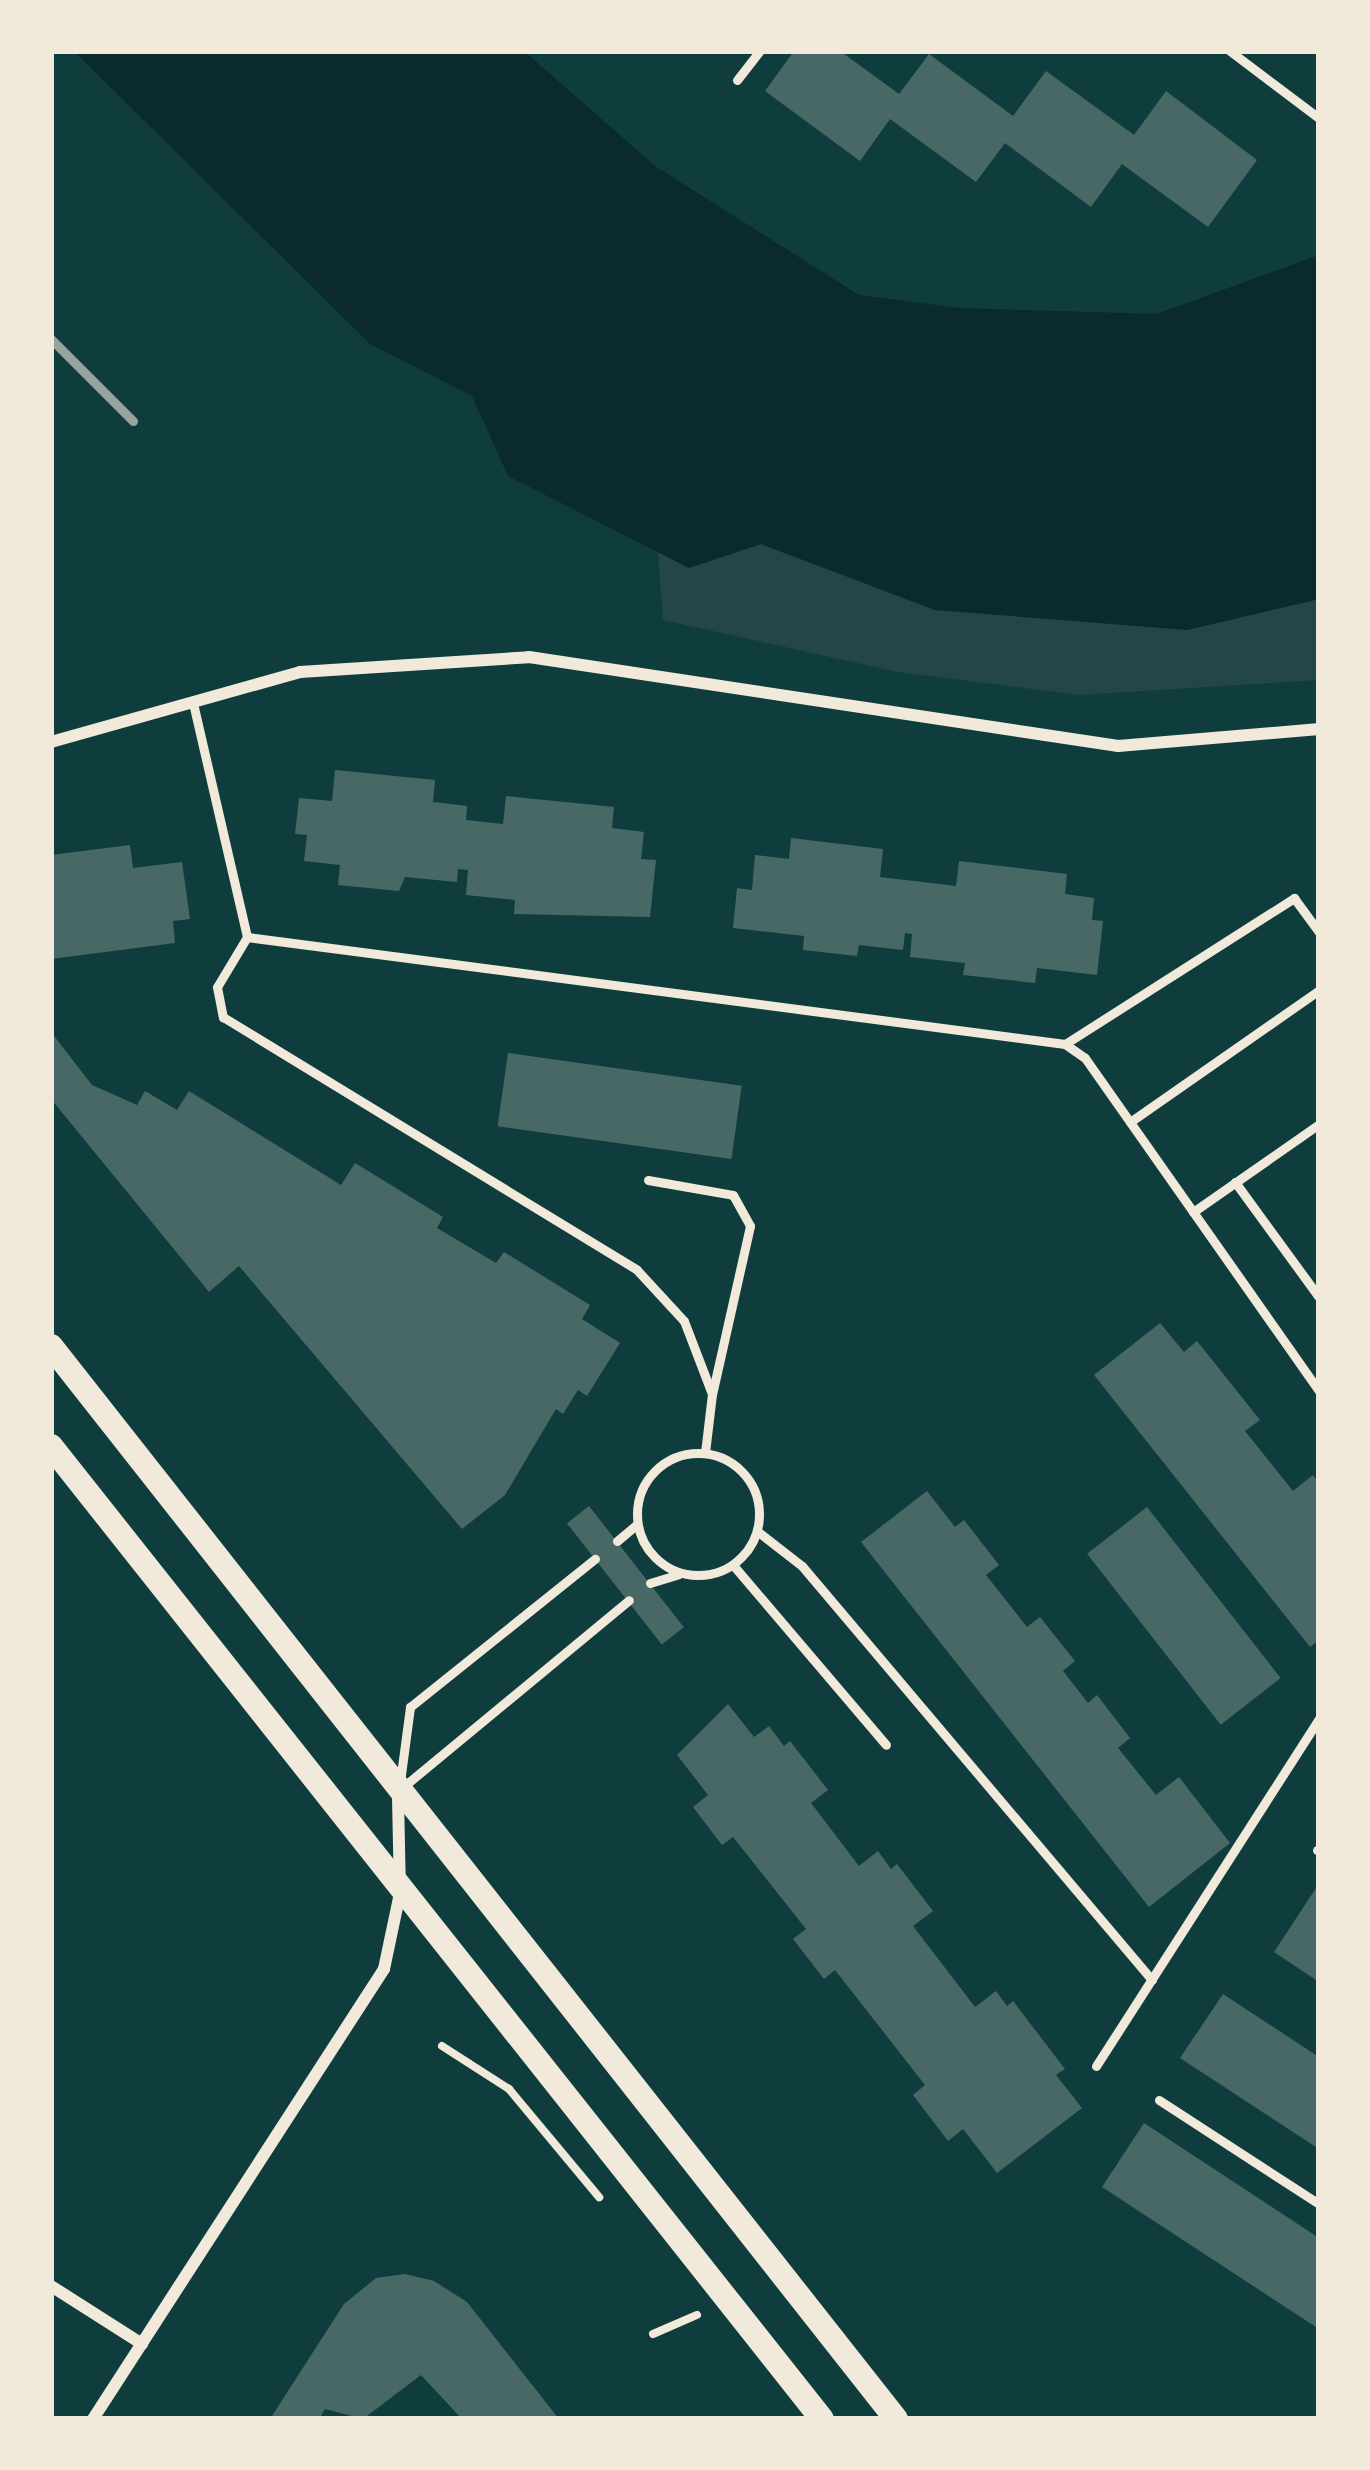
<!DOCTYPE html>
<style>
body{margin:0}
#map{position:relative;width:1370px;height:2470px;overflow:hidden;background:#0f3d3e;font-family:"Open Sans",sans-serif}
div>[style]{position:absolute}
.green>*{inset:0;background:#244646}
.water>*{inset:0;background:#0a2a2b}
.building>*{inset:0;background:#486865;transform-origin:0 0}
.path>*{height:8px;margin:-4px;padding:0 4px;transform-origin:4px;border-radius:4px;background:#f1e9da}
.service>*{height:9px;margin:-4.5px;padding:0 4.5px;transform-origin:4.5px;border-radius:4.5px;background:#f1e9da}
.service>.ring{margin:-4.5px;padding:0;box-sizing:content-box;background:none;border:9px solid #f1e9da;border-radius:50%}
.minor>*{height:12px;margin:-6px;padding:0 6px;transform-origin:6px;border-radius:6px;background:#f1e9da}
.secondary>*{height:24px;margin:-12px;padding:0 12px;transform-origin:12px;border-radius:12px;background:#f1e9da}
.rail>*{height:9px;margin:-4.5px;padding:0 4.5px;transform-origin:4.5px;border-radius:4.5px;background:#97a49c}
span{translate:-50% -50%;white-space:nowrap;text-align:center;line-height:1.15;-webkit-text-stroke:10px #f1e9da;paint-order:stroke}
.frame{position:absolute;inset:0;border:54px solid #f1e9da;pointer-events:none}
</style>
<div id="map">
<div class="green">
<i style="clip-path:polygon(761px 544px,923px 605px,1187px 630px,1319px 599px,1319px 680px,1079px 695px,898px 672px,663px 620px,658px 552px,689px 568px)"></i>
</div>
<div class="water">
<i style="clip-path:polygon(74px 51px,524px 51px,655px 166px,859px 295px,960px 308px,1157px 314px,1319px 255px,1319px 599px,1187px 630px,935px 610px,761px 544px,689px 568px,508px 476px,472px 396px,370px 344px)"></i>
</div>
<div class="building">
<i style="clip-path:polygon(794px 51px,840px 51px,899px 94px,929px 54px,1013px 116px,1046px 71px,1134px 135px,1166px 91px,1257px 160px,1208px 227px,1122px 164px,1091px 207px,1005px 143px,976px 182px,890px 119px,860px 161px,765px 91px)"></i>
<i style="clip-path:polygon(335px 770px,435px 780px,433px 802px,467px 806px,466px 820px,503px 824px,506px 796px,614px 807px,612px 828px,644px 832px,641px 859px,656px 860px,650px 917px,514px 914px,515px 900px,466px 895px,468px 870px,458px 869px,457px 882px,405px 877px,399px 891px,338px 885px,340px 865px,304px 861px,307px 835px,295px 834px,299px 798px,332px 801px)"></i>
<i style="clip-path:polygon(791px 838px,883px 849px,880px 877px,956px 886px,959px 861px,1067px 874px,1065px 894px,1094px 898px,1092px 920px,1103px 921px,1097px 975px,1037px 968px,1035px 983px,963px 975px,965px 963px,910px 957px,912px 934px,905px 933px,903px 950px,859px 945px,857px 956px,803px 950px,804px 936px,733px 928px,737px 888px,752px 890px,755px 855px,789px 859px)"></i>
<i style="clip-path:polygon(130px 845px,133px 868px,182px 862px,190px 919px,173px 921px,175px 943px,51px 959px,51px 855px)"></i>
<i style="clip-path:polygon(51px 1032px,92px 1085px,137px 1105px,145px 1091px,177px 1110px,189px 1091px,341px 1185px,355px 1163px,443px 1217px,437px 1228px,496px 1263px,504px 1252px,590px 1305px,582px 1319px,620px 1343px,587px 1396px,578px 1390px,563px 1414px,556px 1409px,505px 1495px,462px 1529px,239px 1266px,209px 1292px,51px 1099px)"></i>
<i style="left:508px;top:1053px;width:236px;height:74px;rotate:8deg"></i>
<i style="clip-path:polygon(1160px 1323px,1184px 1352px,1197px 1341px,1260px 1420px,1245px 1431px,1293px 1491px,1313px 1475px,1319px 1483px,1319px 1640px,1310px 1647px,1094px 1375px)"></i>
<i style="clip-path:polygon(927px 1491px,955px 1527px,964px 1520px,999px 1565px,986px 1575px,1027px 1627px,1040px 1617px,1075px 1661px,1063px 1671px,1088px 1703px,1097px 1695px,1130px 1738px,1118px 1748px,1156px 1795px,1179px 1777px,1230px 1843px,1149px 1907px,861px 1542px)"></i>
<i style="left:589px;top:1506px;width:154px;height:28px;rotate:52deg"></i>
<i style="left:1147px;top:1507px;width:217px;height:76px;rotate:52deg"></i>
<i style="clip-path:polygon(728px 1704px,754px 1737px,769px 1726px,784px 1746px,790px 1741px,828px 1790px,811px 1803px,859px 1866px,878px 1851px,891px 1869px,897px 1864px,933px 1911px,913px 1926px,975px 2007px,996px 1991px,1007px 2006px,1013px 2001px,1065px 2069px,1056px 2075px,1082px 2108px,997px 2173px,963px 2129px,948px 2141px,913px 2095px,925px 2085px,835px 1970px,824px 1979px,793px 1939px,806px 1929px,733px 1837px,722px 1845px,693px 1807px,708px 1795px,677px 1755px)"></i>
<i style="clip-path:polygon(1316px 1888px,1319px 1890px,1319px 1982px,1274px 1952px)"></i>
<i style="clip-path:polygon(1223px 1994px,1319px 2057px,1319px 2149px,1180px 2058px)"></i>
<i style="clip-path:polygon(1144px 2123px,1319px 2238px,1319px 2329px,1102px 2187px)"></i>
<i style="clip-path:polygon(405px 2274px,434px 2281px,467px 2302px,559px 2419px,462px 2419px,421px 2375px,363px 2419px,325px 2409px,319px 2419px,270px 2419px,344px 2304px,376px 2278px)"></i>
</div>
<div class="path">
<i style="left:442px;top:2046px;width:80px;rotate:32.7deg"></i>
<i style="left:509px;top:2089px;width:141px;rotate:50.2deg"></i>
<i style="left:653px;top:2334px;width:48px;rotate:-23.4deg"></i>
</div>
<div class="service">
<i style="left:1230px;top:51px;width:111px;rotate:37deg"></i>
<i style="left:737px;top:80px;width:37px;rotate:-52deg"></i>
<i style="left:193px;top:703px;width:240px;rotate:77deg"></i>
<i style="left:247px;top:937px;width:58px;rotate:121deg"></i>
<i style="left:217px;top:987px;width:31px;rotate:79deg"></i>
<i style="left:223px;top:1017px;width:485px;rotate:31.4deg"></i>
<i style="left:637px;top:1270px;width:69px;rotate:47.3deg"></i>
<i style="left:684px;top:1321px;width:78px;rotate:69deg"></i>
<i style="left:712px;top:1394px;width:59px;rotate:96.8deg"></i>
<i style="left:247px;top:937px;width:825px;rotate:7.45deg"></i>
<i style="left:1065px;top:1044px;width:24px;rotate:35deg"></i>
<i style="left:1085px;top:1058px;width:407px;rotate:54.9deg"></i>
<i style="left:1065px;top:1044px;width:272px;rotate:-32.5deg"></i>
<i style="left:1294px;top:898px;width:42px;rotate:53.7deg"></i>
<i style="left:1130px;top:1122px;width:231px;rotate:-34.9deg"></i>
<i style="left:648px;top:1180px;width:86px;rotate:10deg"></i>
<i style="left:733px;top:1195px;width:35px;rotate:61deg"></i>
<i style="left:750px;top:1226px;width:172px;rotate:102.7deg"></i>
<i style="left:1235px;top:1182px;width:142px;rotate:53.9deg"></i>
<i style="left:1193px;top:1212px;width:154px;rotate:-34.9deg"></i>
<i class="ring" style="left:637px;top:1453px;width:113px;height:113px"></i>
<i style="left:757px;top:1531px;width:57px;rotate:37.9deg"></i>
<i style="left:802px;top:1566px;width:542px;rotate:49.79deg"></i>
<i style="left:617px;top:1541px;width:26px;rotate:-40deg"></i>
<i style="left:733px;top:1565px;width:236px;rotate:49.6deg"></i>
<i style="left:650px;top:1583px;width:30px;rotate:-17deg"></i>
<i style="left:400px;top:1782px;width:76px;rotate:-82.4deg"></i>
<i style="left:410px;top:1707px;width:237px;rotate:-38.7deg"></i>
<i style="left:403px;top:1787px;width:293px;rotate:-39.6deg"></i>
<i style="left:1317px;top:1850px;width:2px;rotate:27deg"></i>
<i style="left:1096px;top:2066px;width:413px;rotate:-57.3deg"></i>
<i style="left:1159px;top:2100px;width:191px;rotate:33deg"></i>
</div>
<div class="minor">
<i style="left:51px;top:742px;width:259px;rotate:-15.7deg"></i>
<i style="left:300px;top:672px;width:229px;rotate:-3.7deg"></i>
<i style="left:529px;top:657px;width:596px;rotate:8.59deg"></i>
<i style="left:1118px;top:746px;width:202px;rotate:-4.8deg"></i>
<i style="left:51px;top:2286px;width:108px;rotate:32.5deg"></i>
<i style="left:93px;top:2419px;width:536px;rotate:-57.11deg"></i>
<i style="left:384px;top:1969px;width:78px;rotate:-78.1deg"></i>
<i style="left:400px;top:1893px;width:99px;rotate:-91.2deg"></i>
</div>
<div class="secondary">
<i style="left:51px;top:1346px;width:1366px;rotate:51.78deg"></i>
<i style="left:51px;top:1446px;width:1241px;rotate:51.61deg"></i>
</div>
<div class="rail">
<i style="left:51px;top:339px;width:116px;rotate:45deg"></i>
</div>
<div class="frame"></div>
</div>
